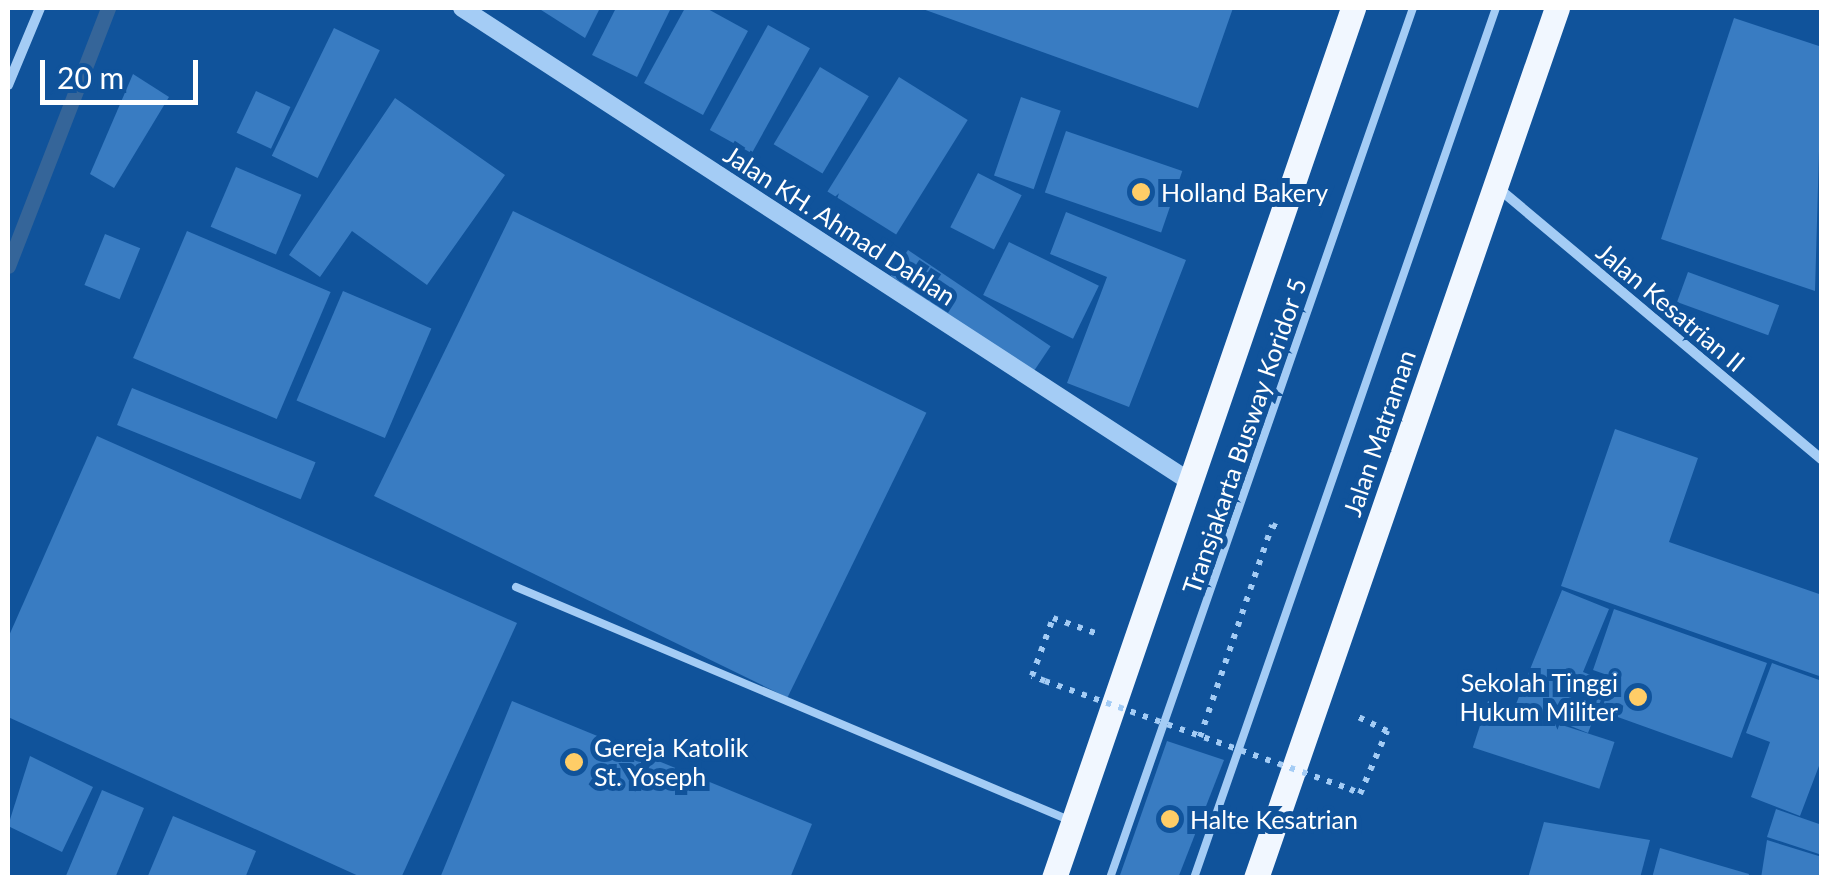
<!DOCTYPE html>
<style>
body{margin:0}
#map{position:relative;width:1829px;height:885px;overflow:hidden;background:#10539b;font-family:Lato,sans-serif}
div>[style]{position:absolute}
.stream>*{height:15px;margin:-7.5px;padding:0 7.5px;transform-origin:7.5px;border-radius:7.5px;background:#356599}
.building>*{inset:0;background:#397cc2;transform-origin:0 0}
.path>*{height:6px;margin-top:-3px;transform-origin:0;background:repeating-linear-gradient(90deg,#a4ccf5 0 5px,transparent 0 13px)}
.service>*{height:8px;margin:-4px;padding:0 4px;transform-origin:4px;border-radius:4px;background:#a4ccf5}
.minor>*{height:10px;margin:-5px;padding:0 5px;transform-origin:5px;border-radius:5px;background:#a4ccf5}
.tertiary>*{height:18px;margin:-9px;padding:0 9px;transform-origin:9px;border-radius:9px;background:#a4ccf5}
.primary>*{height:25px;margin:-12.5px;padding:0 12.5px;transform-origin:12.5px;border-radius:12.5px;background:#f1f7ff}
.path-bridge>*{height:6px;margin-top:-3px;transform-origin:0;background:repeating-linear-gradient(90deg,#a4ccf5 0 5px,transparent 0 13px)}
.dots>*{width:28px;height:28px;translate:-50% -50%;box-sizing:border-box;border:5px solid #10539b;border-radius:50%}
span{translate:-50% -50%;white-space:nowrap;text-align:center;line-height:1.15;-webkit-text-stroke:10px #10539b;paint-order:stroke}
.poi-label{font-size:25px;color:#fff}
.left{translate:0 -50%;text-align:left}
.right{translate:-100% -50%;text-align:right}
.street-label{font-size:25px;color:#fff}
.frame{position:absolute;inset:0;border:10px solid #fff;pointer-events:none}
.scale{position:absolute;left:40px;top:60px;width:158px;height:45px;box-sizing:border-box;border:5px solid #fff;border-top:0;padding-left:12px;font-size:30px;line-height:35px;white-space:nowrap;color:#fff;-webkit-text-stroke:8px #10539b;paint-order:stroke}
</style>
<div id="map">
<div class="stream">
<i style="left:8px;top:266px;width:277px;rotate:-68.8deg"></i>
</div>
<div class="building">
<i style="clip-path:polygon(538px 8px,600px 8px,585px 38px)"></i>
<i style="clip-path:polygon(616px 8px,670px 10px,637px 77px,592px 55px)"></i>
<i style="clip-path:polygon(685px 8px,706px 8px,748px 31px,703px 115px,644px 83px)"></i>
<i style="clip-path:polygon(920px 8px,1233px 8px,1198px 108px)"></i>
<i style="clip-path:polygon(1734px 18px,1822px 47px,1815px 291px,1661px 239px)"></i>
<i style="left:768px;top:25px;width:48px;height:120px;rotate:29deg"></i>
<i style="left:334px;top:28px;width:51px;height:142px;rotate:26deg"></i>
<i style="left:820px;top:67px;width:57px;height:90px;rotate:31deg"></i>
<i style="clip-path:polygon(133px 74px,169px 97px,114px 188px,90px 174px)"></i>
<i style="left:899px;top:77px;width:81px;height:135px;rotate:32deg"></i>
<i style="left:256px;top:91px;width:38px;height:46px;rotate:25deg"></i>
<i style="left:1021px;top:97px;width:42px;height:83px;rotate:19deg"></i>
<i style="clip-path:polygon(395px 98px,505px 175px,427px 285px,352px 231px,320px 277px,289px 255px)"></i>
<i style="left:1066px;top:131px;width:123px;height:65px;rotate:19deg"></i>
<i style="left:236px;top:167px;width:71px;height:65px;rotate:23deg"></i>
<i style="left:978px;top:173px;width:49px;height:61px;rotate:27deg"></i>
<i style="left:513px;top:211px;width:460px;height:317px;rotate:26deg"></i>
<i style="clip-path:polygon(1066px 212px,1186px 260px,1129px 407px,1067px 383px,1107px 277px,1050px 254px)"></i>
<i style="left:187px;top:231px;width:156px;height:138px;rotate:23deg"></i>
<i style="left:105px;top:234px;width:38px;height:55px;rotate:22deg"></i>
<i style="left:1009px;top:242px;width:100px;height:59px;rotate:26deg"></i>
<i style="left:908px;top:250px;width:172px;height:31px;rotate:34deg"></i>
<i style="left:1688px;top:272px;width:97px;height:32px;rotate:20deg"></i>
<i style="left:343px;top:291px;width:96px;height:119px;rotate:23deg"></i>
<i style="left:132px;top:388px;width:198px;height:40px;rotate:22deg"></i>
<i style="clip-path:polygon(1615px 429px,1698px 458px,1669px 542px,1822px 595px,1822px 677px,1561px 586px)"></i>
<i style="clip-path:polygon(97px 436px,517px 623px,401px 878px,363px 878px,8px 717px,8px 638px)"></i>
<i style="clip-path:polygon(1562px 590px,1609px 609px,1583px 672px,1608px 682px,1588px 733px,1516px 704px)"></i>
<i style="clip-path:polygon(1614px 609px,1767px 663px,1732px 758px,1601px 711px,1613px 677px,1593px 670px)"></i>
<i style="clip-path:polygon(1772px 663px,1822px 681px,1822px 758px,1800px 816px,1751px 797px,1770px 742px,1746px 733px)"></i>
<i style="clip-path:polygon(512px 701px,812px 824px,790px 878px,440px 878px)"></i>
<i style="left:1488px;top:701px;width:133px;height:49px;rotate:18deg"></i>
<i style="clip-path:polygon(1167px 741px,1224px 760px,1178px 878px,1119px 878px)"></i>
<i style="clip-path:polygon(30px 756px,93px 787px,62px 852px,8px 826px)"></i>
<i style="clip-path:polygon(102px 790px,144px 808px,115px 878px,65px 878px)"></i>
<i style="clip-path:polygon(1776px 809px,1822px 825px,1822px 855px,1767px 837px)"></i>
<i style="clip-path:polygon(173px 816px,256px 851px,245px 878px,147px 878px)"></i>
<i style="clip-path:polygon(1544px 822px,1650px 840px,1640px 878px,1528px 878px)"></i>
<i style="clip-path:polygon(1767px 840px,1822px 857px,1822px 878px,1761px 878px)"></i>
<i style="clip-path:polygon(1660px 848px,1749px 874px,1748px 878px,1652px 878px)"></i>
</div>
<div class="path">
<i style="left:1045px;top:681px;width:14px;rotate:-159deg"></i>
<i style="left:1032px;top:676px;width:62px;rotate:-70.1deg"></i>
<i style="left:1053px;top:618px;width:48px;rotate:19.6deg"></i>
<i style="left:1200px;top:737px;width:224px;rotate:-71.2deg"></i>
<i style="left:1272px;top:525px;width:12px;rotate:24deg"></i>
<i style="left:1350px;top:789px;width:11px;rotate:27deg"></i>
<i style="left:1360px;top:794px;width:69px;rotate:-66.8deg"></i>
<i style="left:1387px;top:731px;width:37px;rotate:-154deg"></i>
</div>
<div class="service">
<i style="left:516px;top:587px;width:600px;rotate:22.85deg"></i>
<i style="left:1110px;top:878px;width:921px;rotate:-70.8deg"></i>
<i style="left:1194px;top:878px;width:921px;rotate:-70.86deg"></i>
</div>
<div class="minor">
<i style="left:8px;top:85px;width:83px;rotate:-67.4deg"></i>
<i style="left:1497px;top:187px;width:424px;rotate:40deg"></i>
</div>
<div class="tertiary">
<i style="left:462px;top:8px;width:871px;rotate:33.05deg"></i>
</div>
<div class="primary">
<i style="left:1054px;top:878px;width:920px;rotate:-71.03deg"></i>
<i style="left:1256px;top:878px;width:921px;rotate:-70.92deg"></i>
</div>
<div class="path-bridge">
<i style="left:1045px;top:681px;width:324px;rotate:19.5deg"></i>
</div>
<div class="dots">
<i style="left:1141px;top:192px;background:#ffcd67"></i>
<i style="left:1638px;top:697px;background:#ffcd67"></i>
<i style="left:574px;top:762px;background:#ffcd67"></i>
<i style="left:1170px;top:819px;background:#ffcd67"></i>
</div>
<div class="poi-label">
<span class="left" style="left:1161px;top:192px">Holland Bakery</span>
<span class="right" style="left:1618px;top:697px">Sekolah Tinggi<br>Hukum Militer</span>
<span class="left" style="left:594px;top:762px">Gereja Katolik<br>St. Yoseph</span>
<span class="left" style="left:1190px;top:819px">Halte Kesatrian</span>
</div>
<div class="street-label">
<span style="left:840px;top:225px;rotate:33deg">Jalan KH. Ahmad Dahlan</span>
<span style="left:1671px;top:307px;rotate:40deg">Jalan Kesatrian II</span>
<span style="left:1379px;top:433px;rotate:-71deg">Jalan Matraman</span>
<span style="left:1244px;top:436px;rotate:-71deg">Transjakarta Busway Koridor 5</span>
</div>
<div class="frame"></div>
<div class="scale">20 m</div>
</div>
